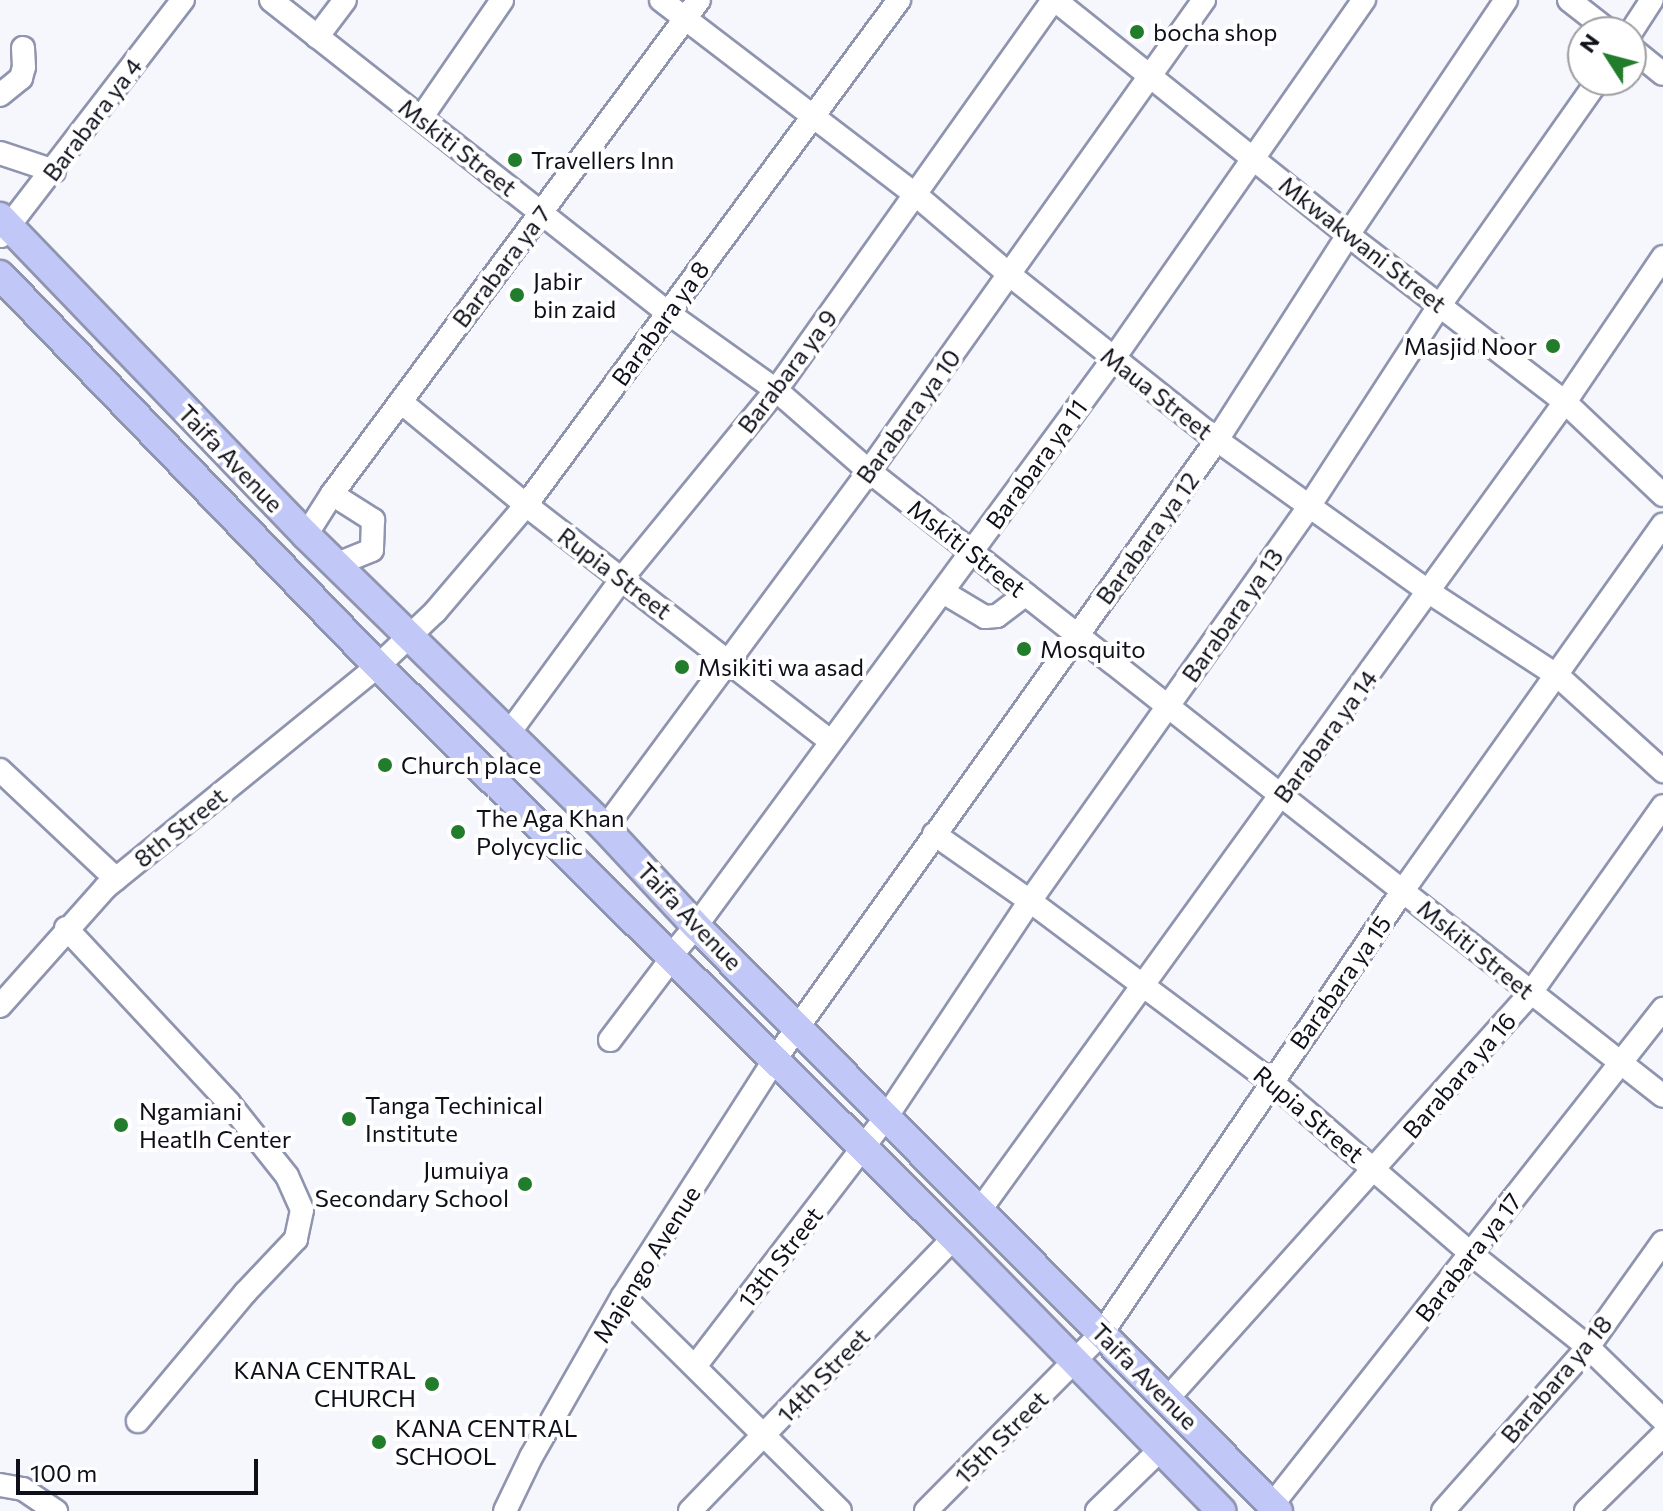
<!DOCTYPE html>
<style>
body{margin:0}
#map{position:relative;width:1663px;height:1511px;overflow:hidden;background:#f6f7fd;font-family:Commissioner,sans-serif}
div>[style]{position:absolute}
.roads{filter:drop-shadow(2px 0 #8f94af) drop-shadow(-2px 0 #8f94af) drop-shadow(0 2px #8f94af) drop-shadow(0 -2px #8f94af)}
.minor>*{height:22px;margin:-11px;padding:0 11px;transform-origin:11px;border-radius:11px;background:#fff}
.major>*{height:28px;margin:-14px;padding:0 14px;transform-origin:14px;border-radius:14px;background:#c1c7f6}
.dots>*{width:22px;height:22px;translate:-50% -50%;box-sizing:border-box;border:4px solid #fff;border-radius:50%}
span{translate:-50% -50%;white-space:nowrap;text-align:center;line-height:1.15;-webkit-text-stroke:8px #fff;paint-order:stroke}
.poi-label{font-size:24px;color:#0e0f19}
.left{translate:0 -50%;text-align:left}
.right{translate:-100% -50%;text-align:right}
.street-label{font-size:24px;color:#0e0f19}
.north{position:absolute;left:1567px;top:16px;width:80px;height:80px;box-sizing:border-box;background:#fff;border:2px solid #9f9fa3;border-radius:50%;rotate:306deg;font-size:22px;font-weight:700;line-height:32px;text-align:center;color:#0e0f19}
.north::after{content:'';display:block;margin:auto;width:28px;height:36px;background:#217c2b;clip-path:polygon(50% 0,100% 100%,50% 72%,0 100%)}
.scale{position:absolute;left:16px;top:1459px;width:242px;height:36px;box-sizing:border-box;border:4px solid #0e0f19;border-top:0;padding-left:10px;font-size:24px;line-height:28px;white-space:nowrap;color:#0e0f19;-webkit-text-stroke:6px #fff;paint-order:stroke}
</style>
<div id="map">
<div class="roads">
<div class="minor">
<i style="left:271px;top:0;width:506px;rotate:38.25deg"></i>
<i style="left:668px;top:313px;width:133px;rotate:35.5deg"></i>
<i style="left:776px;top:390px;width:123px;rotate:41.1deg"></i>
<i style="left:869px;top:471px;width:1010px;rotate:38.21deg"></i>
<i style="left:661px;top:0;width:321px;rotate:37.4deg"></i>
<i style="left:916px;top:195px;width:123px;rotate:40.4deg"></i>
<i style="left:1010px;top:275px;width:265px;rotate:38.6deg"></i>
<i style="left:1217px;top:440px;width:261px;rotate:35.6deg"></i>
<i style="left:1429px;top:592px;width:154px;rotate:33.1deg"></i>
<i style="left:1558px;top:676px;width:142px;rotate:42.1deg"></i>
<i style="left:1055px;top:0;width:376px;rotate:38.7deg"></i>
<i style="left:1348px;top:235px;width:274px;rotate:37.6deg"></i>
<i style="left:1565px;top:402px;width:135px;rotate:43.5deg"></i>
<i style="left:1569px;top:0;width:52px;rotate:38deg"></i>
<i style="left:1631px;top:32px;width:38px;rotate:-57deg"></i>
<i style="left:317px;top:37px;width:46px;rotate:-52.9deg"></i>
<i style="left:1631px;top:48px;width:41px;rotate:39.1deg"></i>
<i style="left:0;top:95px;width:27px;rotate:-39deg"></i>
<i style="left:21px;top:78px;width:11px;rotate:-75deg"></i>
<i style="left:24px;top:67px;width:19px;rotate:-93deg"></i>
<i style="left:421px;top:118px;width:143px;rotate:-55.5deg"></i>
<i style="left:0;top:153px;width:57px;rotate:18.4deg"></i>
<i style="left:1px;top:236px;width:298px;rotate:-52.4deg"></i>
<i style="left:401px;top:402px;width:162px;rotate:39.5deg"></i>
<i style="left:526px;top:505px;width:386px;rotate:37.8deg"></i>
<i style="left:332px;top:494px;width:49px;rotate:32.4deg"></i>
<i style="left:373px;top:520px;width:30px;rotate:92deg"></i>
<i style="left:372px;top:550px;width:38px;rotate:158deg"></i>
<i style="left:306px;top:535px;width:49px;rotate:-57.6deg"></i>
<i style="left:332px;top:494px;width:615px;rotate:-53.39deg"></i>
<i style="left:943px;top:592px;width:49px;rotate:30.8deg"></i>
<i style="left:985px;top:617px;width:12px;rotate:-5deg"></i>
<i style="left:997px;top:616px;width:36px;rotate:-37deg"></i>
<i style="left:509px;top:733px;width:193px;rotate:-53.8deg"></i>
<i style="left:623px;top:577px;width:242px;rotate:-50.7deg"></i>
<i style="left:776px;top:390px;width:478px;rotate:-54.6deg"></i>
<i style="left:0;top:770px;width:159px;rotate:43.2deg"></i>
<i style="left:605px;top:828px;width:444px;rotate:-53.5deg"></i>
<i style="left:869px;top:471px;width:578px;rotate:-54.58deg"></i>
<i style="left:934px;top:834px;width:117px;rotate:34.9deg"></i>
<i style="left:1030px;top:901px;width:301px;rotate:36.8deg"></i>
<i style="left:1271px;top:1081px;width:263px;rotate:40.8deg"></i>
<i style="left:1470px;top:1253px;width:151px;rotate:38.5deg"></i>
<i style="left:1588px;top:1347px;width:105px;rotate:44.2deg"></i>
<i style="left:66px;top:928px;width:239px;rotate:47deg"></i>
<i style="left:229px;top:1103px;width:93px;rotate:51.5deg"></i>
<i style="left:287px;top:1176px;width:37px;rotate:66deg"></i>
<i style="left:302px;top:1210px;width:30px;rotate:102deg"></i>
<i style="left:296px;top:1239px;width:74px;rotate:133.4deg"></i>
<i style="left:245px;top:1293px;width:167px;rotate:129.9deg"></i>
<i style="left:669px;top:958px;width:42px;rotate:-49.8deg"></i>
<i style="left:696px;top:926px;width:705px;rotate:-53.65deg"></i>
<i style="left:1114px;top:358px;width:437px;rotate:-55.1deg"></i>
<i style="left:0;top:1006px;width:159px;rotate:-48.3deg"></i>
<i style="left:106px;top:887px;width:350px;rotate:-39.1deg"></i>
<i style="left:378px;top:666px;width:79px;rotate:-43.5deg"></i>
<i style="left:435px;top:612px;width:140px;rotate:-49.6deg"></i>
<i style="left:526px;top:505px;width:628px;rotate:-53.55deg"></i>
<i style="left:610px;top:1040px;width:103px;rotate:-52.9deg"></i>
<i style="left:980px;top:1210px;width:998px;rotate:-54.1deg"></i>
<i style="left:1565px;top:402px;width:175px;rotate:-55.9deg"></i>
<i style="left:623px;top:1296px;width:305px;rotate:44.7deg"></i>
<i style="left:696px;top:1365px;width:314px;rotate:-52.5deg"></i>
<i style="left:887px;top:1116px;width:258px;rotate:-56.4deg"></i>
<i style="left:1030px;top:901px;width:481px;rotate:-54.7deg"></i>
<i style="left:1308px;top:508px;width:242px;rotate:-57deg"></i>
<i style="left:1440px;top:305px;width:275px;rotate:-54.9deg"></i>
<i style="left:1168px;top:1398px;width:542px;rotate:-48.14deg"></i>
<i style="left:1530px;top:994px;width:230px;rotate:-54.7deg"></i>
<i style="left:0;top:1485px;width:23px;rotate:10deg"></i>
<i style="left:23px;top:1489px;width:40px;rotate:34deg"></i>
<i style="left:1272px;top:1505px;width:632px;rotate:-51.75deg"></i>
<i style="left:505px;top:1511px;width:60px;rotate:-64.3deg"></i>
<i style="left:531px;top:1457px;width:185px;rotate:-60.3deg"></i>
<i style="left:623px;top:1296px;width:278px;rotate:-57.3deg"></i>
<i style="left:773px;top:1062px;width:764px;rotate:-54.48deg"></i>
<i style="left:1217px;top:440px;width:243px;rotate:-57.4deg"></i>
<i style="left:1348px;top:235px;width:283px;rotate:-56.1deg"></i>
<i style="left:690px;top:1511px;width:380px;rotate:-46deg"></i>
<i style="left:926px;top:1511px;width:250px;rotate:-45.3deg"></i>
<i style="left:1102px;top:1333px;width:537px;rotate:-55.78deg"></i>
<i style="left:1404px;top:889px;width:447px;rotate:-54.6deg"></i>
<i style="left:1097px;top:1511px;width:88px;rotate:-44.1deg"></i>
<i style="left:1443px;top:1511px;width:219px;rotate:-48.5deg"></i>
<i style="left:1588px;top:1347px;width:129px;rotate:-54.5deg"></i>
<i style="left:1586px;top:1511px;width:108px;rotate:-44.6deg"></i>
</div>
<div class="major">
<i style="left:0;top:217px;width:441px;rotate:46.1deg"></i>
<i style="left:306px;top:535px;width:419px;rotate:44.4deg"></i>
<i style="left:605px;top:828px;width:134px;rotate:47.1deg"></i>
<i style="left:696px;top:926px;width:825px;rotate:45.15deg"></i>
<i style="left:0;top:275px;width:544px;rotate:45.97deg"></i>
<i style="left:378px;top:666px;width:819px;rotate:44.8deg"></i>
<i style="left:959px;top:1243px;width:375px;rotate:45.6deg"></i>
</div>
</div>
<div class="dots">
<i style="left:1137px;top:32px;background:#217c2b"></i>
<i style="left:515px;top:160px;background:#217c2b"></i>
<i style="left:517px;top:295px;background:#217c2b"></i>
<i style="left:1553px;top:346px;background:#217c2b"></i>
<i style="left:1024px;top:649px;background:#217c2b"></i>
<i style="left:682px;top:667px;background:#217c2b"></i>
<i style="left:385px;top:765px;background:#217c2b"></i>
<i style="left:458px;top:832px;background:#217c2b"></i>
<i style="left:349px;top:1119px;background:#217c2b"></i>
<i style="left:121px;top:1125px;background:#217c2b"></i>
<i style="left:525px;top:1184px;background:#217c2b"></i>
<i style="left:432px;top:1384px;background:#217c2b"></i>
<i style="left:379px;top:1442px;background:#217c2b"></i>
</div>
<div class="poi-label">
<span class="left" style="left:1153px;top:32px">bocha shop</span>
<span class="left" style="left:531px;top:160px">Travellers Inn</span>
<span class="left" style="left:533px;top:295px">Jabir<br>bin zaid</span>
<span class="right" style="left:1537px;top:346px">Masjid Noor</span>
<span class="left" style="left:1040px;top:649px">Mosquito</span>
<span class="left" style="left:698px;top:667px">Msikiti wa asad</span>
<span class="left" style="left:401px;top:765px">Church place</span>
<span class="left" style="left:476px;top:832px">The Aga Khan<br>Polycyclic</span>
<span class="left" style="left:365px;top:1119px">Tanga Techinical<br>Institute</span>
<span class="left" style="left:139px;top:1125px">Ngamiani<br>Heatlh Center</span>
<span class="right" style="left:509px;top:1184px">Jumuiya<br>Secondary School</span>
<span class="right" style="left:416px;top:1384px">KANA CENTRAL<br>CHURCH</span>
<span class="left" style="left:395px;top:1442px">KANA CENTRAL<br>SCHOOL</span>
</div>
<div class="street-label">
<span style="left:92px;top:119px;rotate:-53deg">Barabara ya 4</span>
<span style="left:458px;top:147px;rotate:38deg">Mskiti Street</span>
<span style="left:1363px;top:244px;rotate:38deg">Mkwakwani Street</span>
<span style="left:501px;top:266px;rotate:-53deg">Barabara ya 7</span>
<span style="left:660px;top:323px;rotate:-54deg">Barabara ya 8</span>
<span style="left:787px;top:371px;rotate:-53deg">Barabara ya 9</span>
<span style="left:1157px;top:393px;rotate:38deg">Maua Street</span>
<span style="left:908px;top:416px;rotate:-54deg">Barabara ya 10</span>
<span style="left:231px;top:458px;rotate:46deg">Taifa Avenue</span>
<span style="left:1036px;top:464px;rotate:-54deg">Barabara ya 11</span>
<span style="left:1147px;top:538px;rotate:-54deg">Barabara ya 12</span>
<span style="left:967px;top:548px;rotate:38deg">Mskiti Street</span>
<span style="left:615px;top:573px;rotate:37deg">Rupia Street</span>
<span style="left:1232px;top:615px;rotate:-55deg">Barabara ya 13</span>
<span style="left:1325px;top:736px;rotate:-54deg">Barabara ya 14</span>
<span style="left:180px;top:827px;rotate:-39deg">8th Street</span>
<span style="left:690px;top:916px;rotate:46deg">Taifa Avenue</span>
<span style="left:1476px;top:949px;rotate:39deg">Mskiti Street</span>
<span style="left:1340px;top:982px;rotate:-55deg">Barabara ya 15</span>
<span style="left:1459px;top:1075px;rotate:-49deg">Barabara ya 16</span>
<span style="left:1309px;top:1114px;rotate:40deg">Rupia Street</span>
<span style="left:780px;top:1257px;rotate:-52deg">13th Street</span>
<span style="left:1468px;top:1257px;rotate:-52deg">Barabara ya 17</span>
<span style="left:646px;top:1264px;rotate:-58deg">Majengo Avenue</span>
<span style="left:823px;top:1375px;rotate:-46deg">14th Street</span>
<span style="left:1145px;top:1376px;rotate:45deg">Taifa Avenue</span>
<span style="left:1556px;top:1379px;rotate:-50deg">Barabara ya 18</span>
<span style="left:1001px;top:1437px;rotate:-45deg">15th Street</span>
</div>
<div class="north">N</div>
<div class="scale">100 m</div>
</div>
